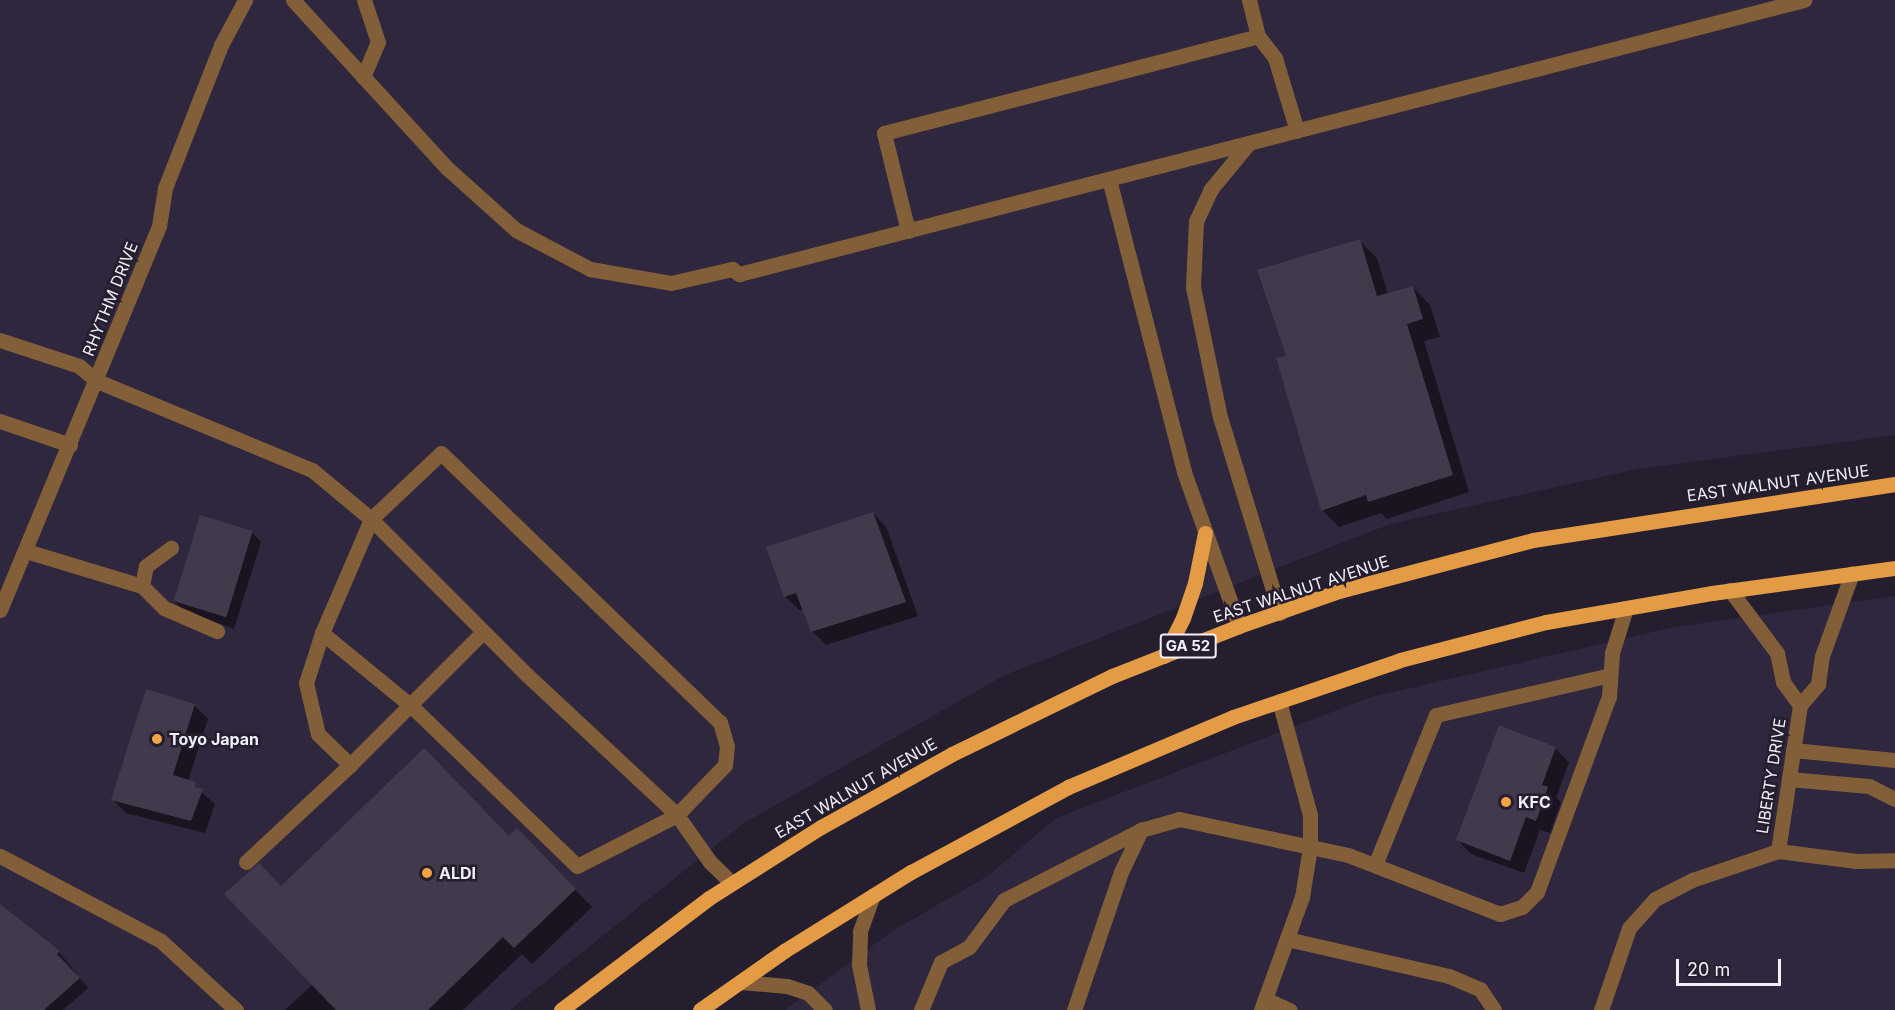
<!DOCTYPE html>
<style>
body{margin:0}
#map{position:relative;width:1895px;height:1010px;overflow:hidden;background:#241e2e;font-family:Inter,sans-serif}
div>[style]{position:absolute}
.built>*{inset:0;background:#2f273d}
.shadow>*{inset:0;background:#0007}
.building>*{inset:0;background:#403a4c;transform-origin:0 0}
.service>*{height:15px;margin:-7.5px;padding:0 7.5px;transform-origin:7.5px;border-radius:7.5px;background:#825f39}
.minor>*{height:15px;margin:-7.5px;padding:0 7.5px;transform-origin:7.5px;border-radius:7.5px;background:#825f39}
.primary>*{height:15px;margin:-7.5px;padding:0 7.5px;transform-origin:7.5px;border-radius:7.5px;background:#e49b45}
.dots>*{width:16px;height:16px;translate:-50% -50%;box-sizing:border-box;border:3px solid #241e2e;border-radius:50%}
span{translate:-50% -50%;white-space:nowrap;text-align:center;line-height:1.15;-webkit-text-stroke:5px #241e2e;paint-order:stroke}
.shield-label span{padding:2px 4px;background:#241e2e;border:2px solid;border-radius:4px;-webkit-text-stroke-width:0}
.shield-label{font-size:15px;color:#f2effa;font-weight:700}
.street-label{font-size:16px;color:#f2effa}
.poi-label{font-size:16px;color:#f2effa;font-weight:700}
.left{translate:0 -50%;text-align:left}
.scale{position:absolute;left:1676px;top:959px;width:105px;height:27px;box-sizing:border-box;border:3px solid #f2effa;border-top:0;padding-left:8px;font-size:18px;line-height:21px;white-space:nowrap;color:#f2effa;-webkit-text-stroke:4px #241e2e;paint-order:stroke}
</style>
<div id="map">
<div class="built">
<i style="clip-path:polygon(0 0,1895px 0,1895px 435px,1637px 469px,1390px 524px,1005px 675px,744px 823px,510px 1010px,0 1010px)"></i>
<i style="clip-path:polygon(1895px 596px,1895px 1010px,785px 1010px,894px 930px,988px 876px,1056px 818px,1371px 697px,1675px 627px)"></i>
</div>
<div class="shadow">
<i style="clip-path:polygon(1360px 241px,1377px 258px,1388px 294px,1413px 287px,1430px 305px,1440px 337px,1424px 341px,1469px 492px,1387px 519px,1381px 513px,1339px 527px,1322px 510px,1288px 357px)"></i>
<i style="clip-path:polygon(873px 513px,886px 527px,918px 616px,826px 645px,812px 631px,803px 609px,799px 610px,785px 596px)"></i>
<i style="clip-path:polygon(252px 532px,261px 542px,234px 629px,183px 610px,174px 601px)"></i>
<i style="clip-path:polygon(147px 691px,195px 706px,208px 719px,188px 781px,215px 804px,205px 833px,126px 813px,113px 800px)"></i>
<i style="clip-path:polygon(1555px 748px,1569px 762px,1556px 798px,1561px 802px,1550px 833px,1540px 830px,1524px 873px,1471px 854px,1458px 840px)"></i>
<i style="clip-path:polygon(509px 838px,535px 848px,592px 907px,532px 964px,522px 954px,463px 1010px,285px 1010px,313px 984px,281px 887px)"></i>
<i style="clip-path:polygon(0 906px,59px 952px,88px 988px,63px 1010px,0 1010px)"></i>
</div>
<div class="building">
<i style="clip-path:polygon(1360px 239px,1377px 296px,1413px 286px,1423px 319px,1407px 324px,1453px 475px,1368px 502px,1366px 495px,1321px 511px,1276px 358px,1286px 356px,1257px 270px)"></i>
<i style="clip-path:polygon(873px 512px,906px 602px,811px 632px,796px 593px,784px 597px,766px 547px)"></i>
<i style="left:200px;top:515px;width:55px;height:90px;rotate:17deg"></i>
<i style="clip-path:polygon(146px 689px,195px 704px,173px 775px,196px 782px,195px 787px,203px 789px,191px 821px,111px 800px)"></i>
<i style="clip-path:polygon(1499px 725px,1556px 747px,1542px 785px,1548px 787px,1536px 821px,1526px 817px,1510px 861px,1456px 840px)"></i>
<i style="clip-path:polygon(424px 748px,509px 836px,517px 828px,576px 889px,514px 948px,503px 937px,428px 1010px,336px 1010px,224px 894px,259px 863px,281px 886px)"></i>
<i style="clip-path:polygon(0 904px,60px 951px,57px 954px,80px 978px,44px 1010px,0 1010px)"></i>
</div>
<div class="service">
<i style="left:293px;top:0;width:228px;rotate:47.5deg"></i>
<i style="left:447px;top:168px;width:93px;rotate:41.9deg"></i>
<i style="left:516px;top:230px;width:84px;rotate:27.8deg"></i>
<i style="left:590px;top:269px;width:82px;rotate:9.8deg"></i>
<i style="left:671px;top:283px;width:63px;rotate:-12.9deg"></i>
<i style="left:732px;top:269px;width:9px;rotate:36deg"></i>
<i style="left:739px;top:274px;width:1100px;rotate:-14.43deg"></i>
<i style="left:1249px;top:0;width:37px;rotate:76deg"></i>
<i style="left:1258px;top:36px;width:28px;rotate:52deg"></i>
<i style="left:1275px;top:58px;width:76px;rotate:73.2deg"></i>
<i style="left:363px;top:77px;width:38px;rotate:-67deg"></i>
<i style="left:378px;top:42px;width:44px;rotate:-108.4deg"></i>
<i style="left:908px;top:231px;width:101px;rotate:-103.8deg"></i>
<i style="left:884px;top:133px;width:386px;rotate:-14.5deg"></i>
<i style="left:0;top:340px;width:83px;rotate:18.2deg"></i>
<i style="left:79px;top:366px;width:23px;rotate:40deg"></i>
<i style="left:97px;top:381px;width:233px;rotate:22.5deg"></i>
<i style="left:312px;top:470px;width:77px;rotate:39.7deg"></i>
<i style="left:371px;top:519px;width:219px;rotate:45deg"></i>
<i style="left:526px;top:674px;width:207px;rotate:43deg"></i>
<i style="left:677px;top:815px;width:57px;rotate:54.9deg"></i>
<i style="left:710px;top:862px;width:30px;rotate:44deg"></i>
<i style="left:0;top:421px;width:74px;rotate:18.9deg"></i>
<i style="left:441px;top:453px;width:388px;rotate:44deg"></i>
<i style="left:720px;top:722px;width:25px;rotate:74deg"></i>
<i style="left:727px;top:746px;width:19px;rotate:96deg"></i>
<i style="left:725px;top:765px;width:39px;rotate:134deg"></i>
<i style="left:698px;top:793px;width:30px;rotate:134deg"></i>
<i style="left:677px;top:815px;width:112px;rotate:153deg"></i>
<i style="left:577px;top:866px;width:232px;rotate:-136deg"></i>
<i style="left:410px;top:705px;width:114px;rotate:-140.7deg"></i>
<i style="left:322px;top:633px;width:124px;rotate:-66.7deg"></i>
<i style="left:371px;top:519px;width:96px;rotate:-43.3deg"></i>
<i style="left:26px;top:551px;width:121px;rotate:16.8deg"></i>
<i style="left:142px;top:586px;width:31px;rotate:45deg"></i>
<i style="left:164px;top:608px;width:58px;rotate:23.5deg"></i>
<i style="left:142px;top:586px;width:20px;rotate:-79deg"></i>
<i style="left:146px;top:566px;width:31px;rotate:-36deg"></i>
<i style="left:322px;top:633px;width:52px;rotate:107.7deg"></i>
<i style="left:306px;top:683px;width:52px;rotate:76.8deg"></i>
<i style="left:318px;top:734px;width:45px;rotate:44.1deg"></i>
<i style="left:350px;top:765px;width:188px;rotate:-45deg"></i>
<i style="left:1793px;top:750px;width:102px;rotate:5.6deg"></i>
<i style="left:1789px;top:779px;width:80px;rotate:5deg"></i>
<i style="left:1869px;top:786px;width:29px;rotate:27deg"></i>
<i style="left:0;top:856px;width:182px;rotate:27.8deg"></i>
<i style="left:161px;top:941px;width:102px;rotate:42.6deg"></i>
<i style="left:246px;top:862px;width:142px;rotate:-43deg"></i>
<i style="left:1375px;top:865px;width:162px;rotate:-67.9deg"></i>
<i style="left:1436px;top:715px;width:179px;rotate:-12.9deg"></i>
<i style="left:1287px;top:939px;width:166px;rotate:12.9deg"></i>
<i style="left:1449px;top:976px;width:34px;rotate:23deg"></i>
<i style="left:1480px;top:989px;width:25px;rotate:56deg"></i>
<i style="left:1265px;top:999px;width:27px;rotate:24deg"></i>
<i style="left:921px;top:1010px;width:52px;rotate:-67.4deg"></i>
<i style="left:941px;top:962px;width:32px;rotate:-28deg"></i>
<i style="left:969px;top:947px;width:59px;rotate:-53.3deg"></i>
<i style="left:1004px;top:900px;width:154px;rotate:-27.1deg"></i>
<i style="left:1141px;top:830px;width:40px;rotate:-16deg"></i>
<i style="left:1179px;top:819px;width:173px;rotate:12deg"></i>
<i style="left:1348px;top:855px;width:163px;rotate:21.2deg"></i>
<i style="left:1500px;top:914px;width:23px;rotate:-18deg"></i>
<i style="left:1522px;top:907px;width:21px;rotate:-45deg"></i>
<i style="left:1537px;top:892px;width:209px;rotate:-69.8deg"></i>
<i style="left:1609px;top:696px;width:43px;rotate:-86deg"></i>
<i style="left:1612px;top:653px;width:47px;rotate:-72.7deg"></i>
<i style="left:1074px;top:1010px;width:146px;rotate:-71.2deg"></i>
<i style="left:1121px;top:872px;width:47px;rotate:-64.5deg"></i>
<i style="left:1261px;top:1010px;width:120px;rotate:-70.1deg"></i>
<i style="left:1302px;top:897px;width:51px;rotate:-80.9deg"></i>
<i style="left:1310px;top:847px;width:32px;rotate:-90deg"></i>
<i style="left:1310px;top:815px;width:118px;rotate:-105.2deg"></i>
<i style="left:1601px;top:1010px;width:87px;rotate:-71.1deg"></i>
<i style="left:1629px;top:928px;width:39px;rotate:-48deg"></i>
<i style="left:1655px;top:899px;width:42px;rotate:-27.2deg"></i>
<i style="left:1692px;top:880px;width:91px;rotate:-18.6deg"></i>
<i style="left:1778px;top:851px;width:79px;rotate:7.3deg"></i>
<i style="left:1856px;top:861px;width:39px;rotate:-1deg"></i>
</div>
<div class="minor">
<i style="left:1249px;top:143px;width:60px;rotate:129.6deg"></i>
<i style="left:1211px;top:189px;width:35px;rotate:115deg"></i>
<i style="left:1196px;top:221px;width:66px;rotate:92.6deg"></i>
<i style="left:1193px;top:287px;width:133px;rotate:78.3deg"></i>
<i style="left:1220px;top:417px;width:205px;rotate:73deg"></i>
<i style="left:1109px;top:179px;width:302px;rotate:75.6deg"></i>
<i style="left:1184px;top:472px;width:164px;rotate:70.3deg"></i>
<i style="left:1730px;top:590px;width:79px;rotate:53.3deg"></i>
<i style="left:1777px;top:653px;width:30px;rotate:78deg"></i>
<i style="left:1783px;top:682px;width:29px;rotate:54deg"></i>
<i style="left:0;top:610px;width:416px;rotate:-67.5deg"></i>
<i style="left:159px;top:226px;width:38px;rotate:-81deg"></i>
<i style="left:165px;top:188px;width:154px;rotate:-68.6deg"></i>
<i style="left:221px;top:45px;width:51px;rotate:-61.9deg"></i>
<i style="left:1778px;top:851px;width:148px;rotate:-81.4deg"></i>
<i style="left:1800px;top:705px;width:28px;rotate:-49deg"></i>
<i style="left:1818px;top:684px;width:28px;rotate:-82deg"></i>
<i style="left:1822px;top:656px;width:88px;rotate:-70.1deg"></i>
<i style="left:740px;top:982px;width:47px;rotate:4.9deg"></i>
<i style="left:787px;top:986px;width:22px;rotate:18deg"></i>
<i style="left:808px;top:993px;width:24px;rotate:45deg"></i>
<i style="left:868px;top:1010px;width:46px;rotate:-101.3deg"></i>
<i style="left:859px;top:965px;width:34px;rotate:-88deg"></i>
<i style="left:860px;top:931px;width:38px;rotate:-70deg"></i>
</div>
<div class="primary">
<i style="left:1164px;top:656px;width:42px;rotate:-63.4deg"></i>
<i style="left:1183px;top:618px;width:37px;rotate:-71deg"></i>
<i style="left:1195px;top:583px;width:51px;rotate:-78.7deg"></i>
<i style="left:561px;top:1010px;width:186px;rotate:-37.1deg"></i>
<i style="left:709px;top:898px;width:133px;rotate:-32.4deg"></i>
<i style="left:821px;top:827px;width:150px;rotate:-29.1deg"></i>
<i style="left:952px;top:754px;width:178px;rotate:-26deg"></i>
<i style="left:1112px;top:676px;width:136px;rotate:-21.5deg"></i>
<i style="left:1239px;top:626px;width:106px;rotate:-19.3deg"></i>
<i style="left:1339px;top:591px;width:201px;rotate:-14.7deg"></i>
<i style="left:1533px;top:540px;width:366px;rotate:-8.8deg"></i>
<i style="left:700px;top:1010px;width:103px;rotate:-35.1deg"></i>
<i style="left:784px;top:951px;width:150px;rotate:-31.9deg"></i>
<i style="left:911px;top:872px;width:179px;rotate:-28.4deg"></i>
<i style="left:1068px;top:787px;width:179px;rotate:-23deg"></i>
<i style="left:1233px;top:717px;width:176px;rotate:-18.8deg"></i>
<i style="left:1400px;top:660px;width:151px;rotate:-14.6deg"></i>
<i style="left:1546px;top:622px;width:169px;rotate:-9.9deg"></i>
<i style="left:1712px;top:593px;width:185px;rotate:-7.8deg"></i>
</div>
<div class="dots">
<i style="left:157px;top:739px;background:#f4a444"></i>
<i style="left:1506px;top:802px;background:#f4a444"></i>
<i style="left:427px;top:873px;background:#f4a444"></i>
</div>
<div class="shield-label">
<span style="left:1188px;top:646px">GA 52</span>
</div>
<div class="street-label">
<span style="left:110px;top:299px;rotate:-68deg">RHYTHM DRIVE</span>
<span style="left:1778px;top:483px;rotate:-8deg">EAST WALNUT AVENUE</span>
<span style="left:1301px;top:589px;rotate:-18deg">EAST WALNUT AVENUE</span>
<span style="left:1771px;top:776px;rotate:-81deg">LIBERTY DRIVE</span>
<span style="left:856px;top:788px;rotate:-30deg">EAST WALNUT AVENUE</span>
</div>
<div class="poi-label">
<span class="left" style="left:169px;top:739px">Toyo Japan</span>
<span class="left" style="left:1518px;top:802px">KFC</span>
<span class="left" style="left:439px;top:873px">ALDI</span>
</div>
<div class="scale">20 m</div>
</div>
